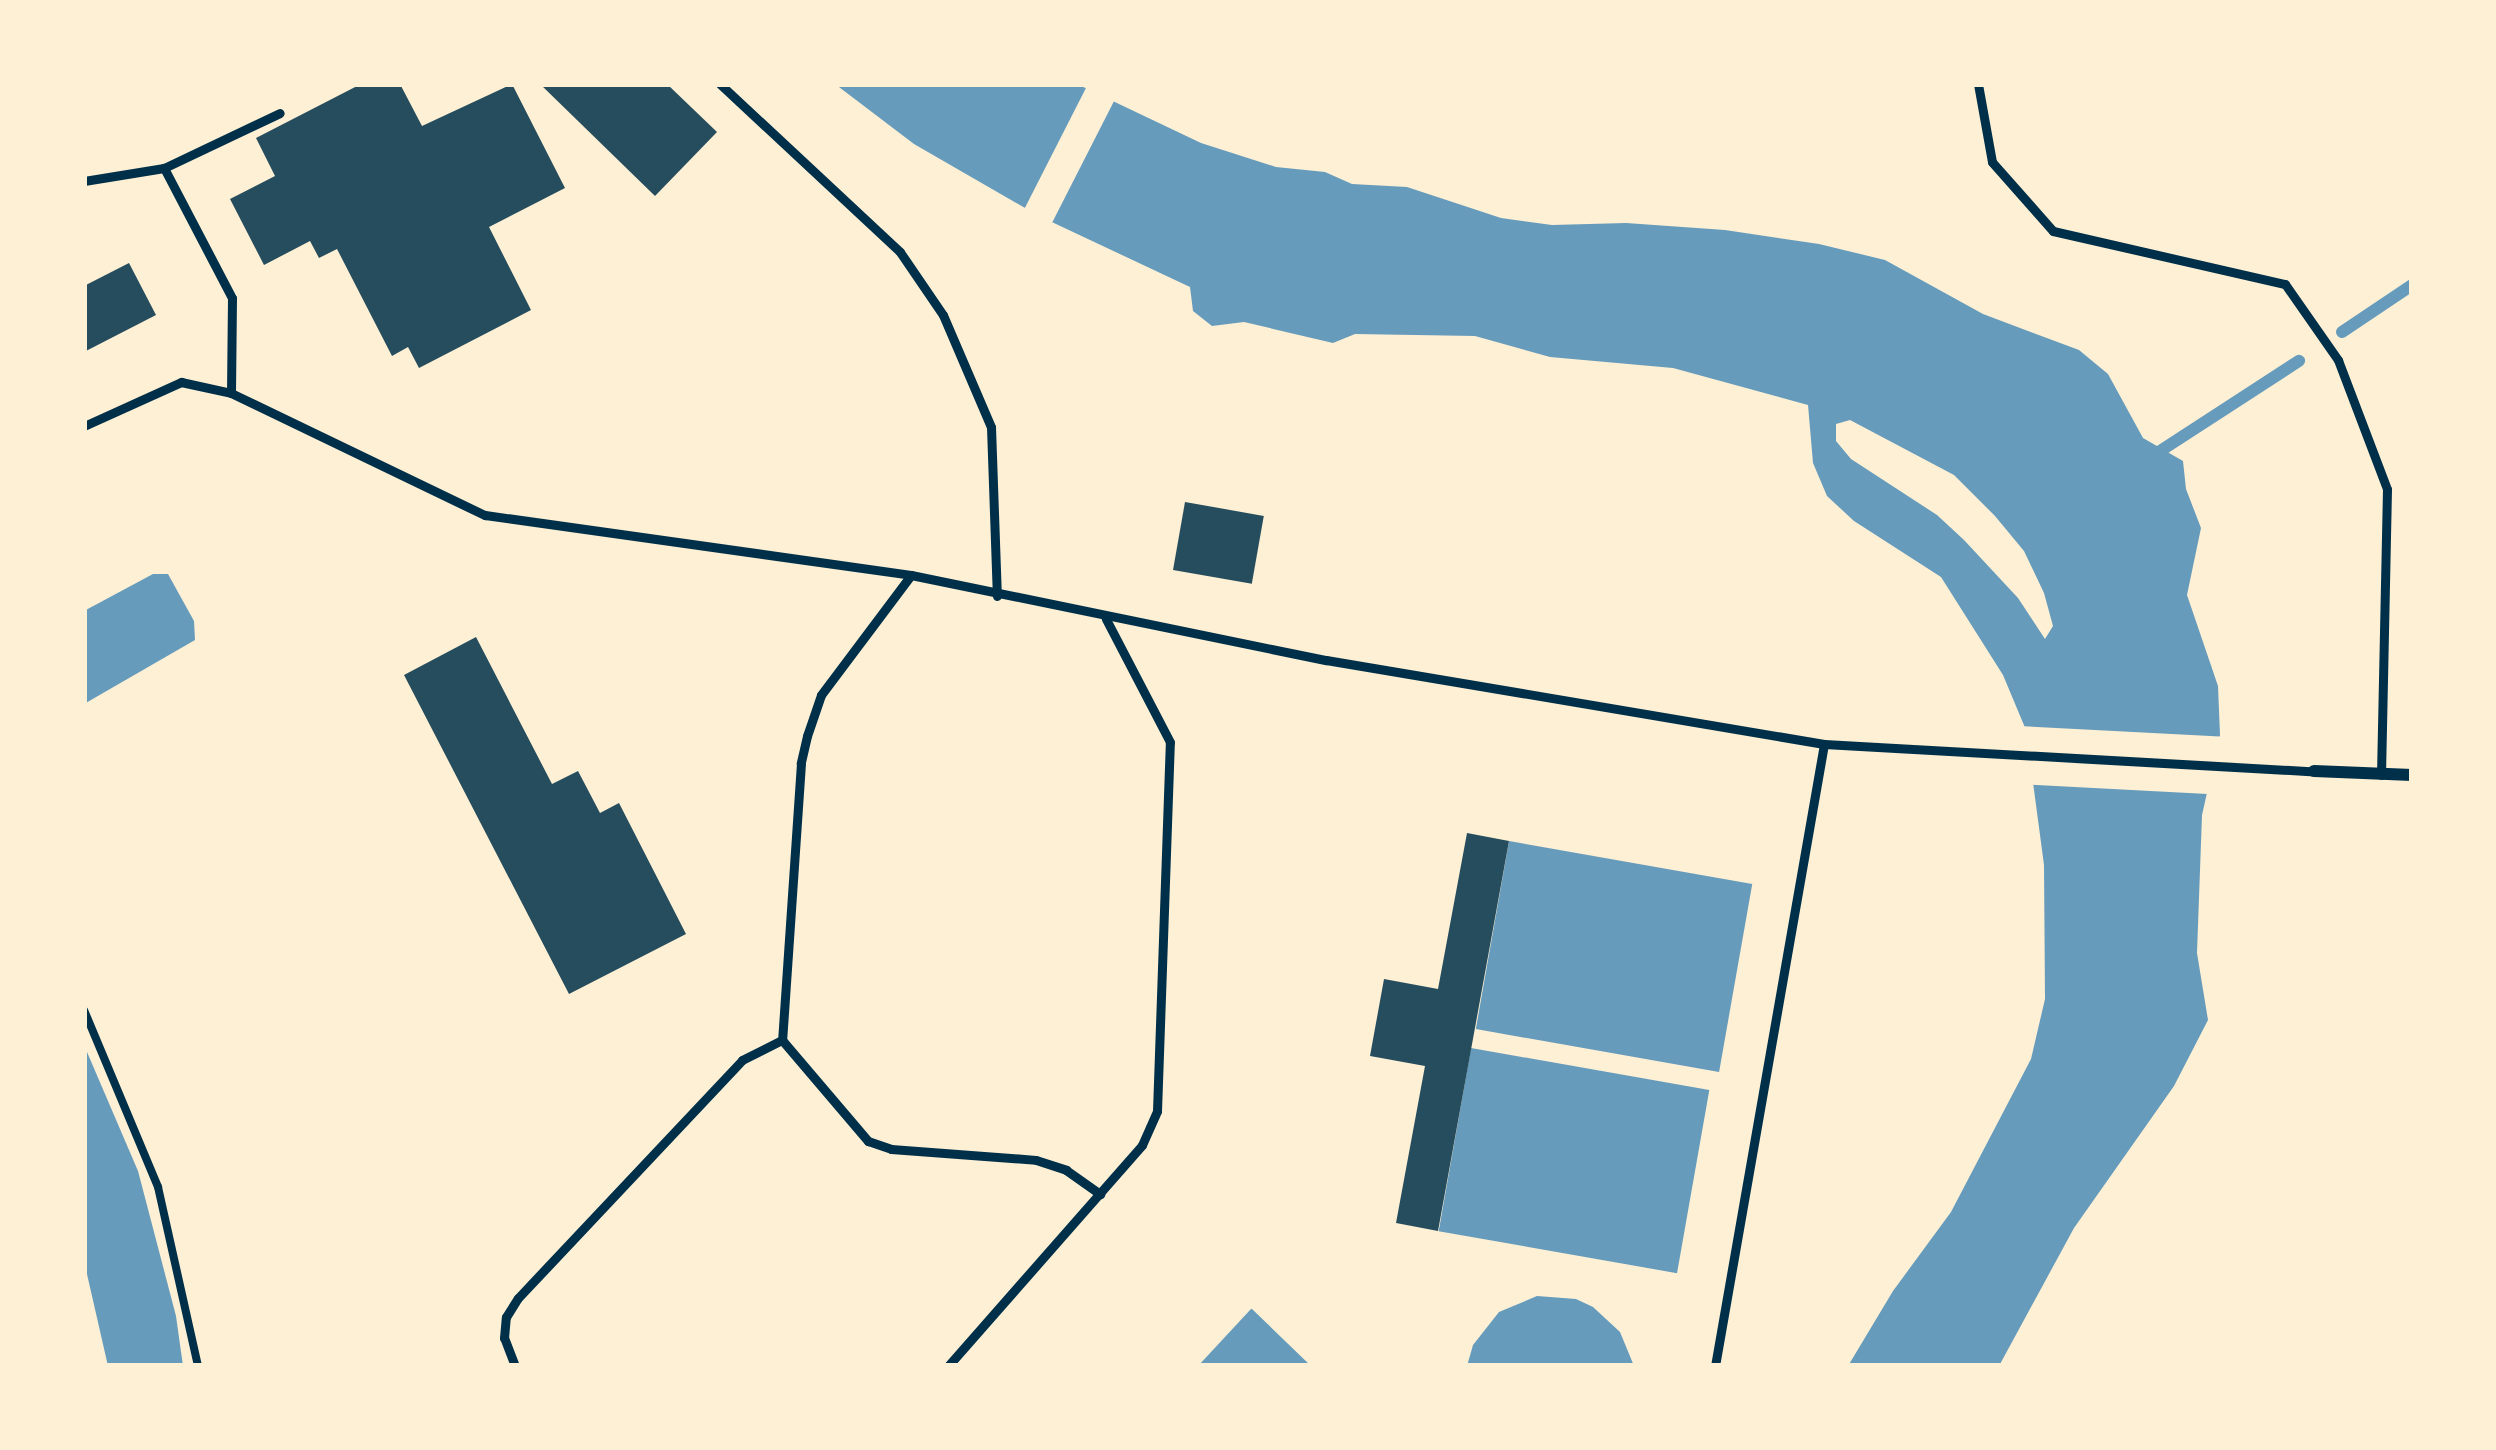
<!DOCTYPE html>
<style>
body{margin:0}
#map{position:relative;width:2496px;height:1450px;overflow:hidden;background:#fdf0d5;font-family:"Titillium Web",sans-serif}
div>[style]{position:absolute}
.water>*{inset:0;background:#669bbc;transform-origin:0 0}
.pier>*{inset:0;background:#fdf0d5;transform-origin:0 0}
.stream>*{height:12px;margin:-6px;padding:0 6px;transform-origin:6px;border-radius:6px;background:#669bbc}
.building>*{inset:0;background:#264d5e;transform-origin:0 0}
.path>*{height:8px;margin:-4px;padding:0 4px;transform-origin:4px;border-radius:4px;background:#003049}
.service>*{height:9px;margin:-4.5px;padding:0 4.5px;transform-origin:4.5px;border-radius:4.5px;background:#003049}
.minor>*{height:12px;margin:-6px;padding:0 6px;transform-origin:6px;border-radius:6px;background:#003049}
span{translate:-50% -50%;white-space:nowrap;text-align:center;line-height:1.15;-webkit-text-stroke:12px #fdf0d5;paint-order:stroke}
.frame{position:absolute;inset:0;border:87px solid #fdf0d5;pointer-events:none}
</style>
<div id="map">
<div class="water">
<i style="clip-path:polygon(evenodd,835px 84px,1077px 84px,1201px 143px,1276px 167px,1325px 172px,1352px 184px,1407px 187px,1501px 218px,1552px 225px,1626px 223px,1725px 230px,1819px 244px,1885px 260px,1983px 314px,2079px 350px,2108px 374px,2143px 438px,2183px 461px,2186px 489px,2201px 528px,2187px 595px,2218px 686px,2220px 735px,2202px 815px,2197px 953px,2208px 1020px,2174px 1086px,2074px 1228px,1999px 1366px,1848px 1366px,1893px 1291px,1951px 1212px,2031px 1059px,2045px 999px,2044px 865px,2026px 730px,2003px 675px,1941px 577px,1854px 521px,1827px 496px,1813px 463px,1808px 405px,1673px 368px,1550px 357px,1475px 336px,1355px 334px,1333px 343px,1244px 322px,1212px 326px,1193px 311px,1190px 287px,1039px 216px,914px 144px,835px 84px,1850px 420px,1954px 475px,1995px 516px,2024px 551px,2044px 593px,2053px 626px,2045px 639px,2018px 598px,1964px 540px,1937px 515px,1851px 459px,1836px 441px,1836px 424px,1850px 420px)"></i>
<i style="clip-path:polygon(153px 574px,168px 574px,194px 621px,195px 640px,84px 704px,84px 611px)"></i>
<i style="left:1509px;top:841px;width:247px;height:191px;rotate:10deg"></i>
<i style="clip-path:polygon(84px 1045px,138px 1171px,176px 1316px,183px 1366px,108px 1366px,84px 1261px)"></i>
<i style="left:1471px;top:1048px;width:242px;height:186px;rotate:10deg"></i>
<i style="clip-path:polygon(1537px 1296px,1576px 1299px,1593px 1307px,1620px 1332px,1634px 1366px,1467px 1366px,1473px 1345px,1499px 1312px)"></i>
<i style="clip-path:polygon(1251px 1309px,1252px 1309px,1311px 1366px,1198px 1366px)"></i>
</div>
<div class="pier">
<i style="left:1088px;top:84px;width:31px;height:145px;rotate:27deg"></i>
<i style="left:2019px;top:726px;width:206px;height:58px;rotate:3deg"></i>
</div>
<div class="stream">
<i style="left:2342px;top:332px;width:84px;rotate:-33.9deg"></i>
<i style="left:2154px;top:455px;width:173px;rotate:-33deg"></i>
</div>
<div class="building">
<i style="clip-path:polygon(361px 84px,400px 84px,422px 126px,512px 84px,565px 188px,489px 227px,531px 310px,419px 368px,408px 347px,392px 356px,337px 249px,319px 258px,310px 241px,264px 265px,230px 199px,275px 176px,256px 138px)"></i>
<i style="clip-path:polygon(540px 84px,667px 84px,717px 132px,655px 196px)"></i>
<i style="clip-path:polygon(129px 263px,156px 315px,84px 352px,84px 286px)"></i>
<i style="left:1185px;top:502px;width:80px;height:69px;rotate:10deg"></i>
<i style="clip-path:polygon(476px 637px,552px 784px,578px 771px,600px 813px,619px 803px,686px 934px,569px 994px,404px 675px)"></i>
<i style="clip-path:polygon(1467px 833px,1509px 841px,1438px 1231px,1396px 1223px,1425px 1066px,1370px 1056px,1384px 979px,1438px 989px)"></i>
</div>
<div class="path">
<i style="left:84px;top:1010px;width:192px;rotate:67.3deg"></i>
<i style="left:158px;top:1187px;width:183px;rotate:77.4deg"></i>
</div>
<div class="service">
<i style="left:720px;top:84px;width:246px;rotate:43deg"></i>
<i style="left:900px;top:252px;width:76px;rotate:55.7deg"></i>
<i style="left:943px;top:315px;width:122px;rotate:66.8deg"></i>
<i style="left:991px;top:427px;width:169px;rotate:88deg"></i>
<i style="left:1978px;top:84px;width:79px;rotate:79.8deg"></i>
<i style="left:1992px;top:162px;width:92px;rotate:48.5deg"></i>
<i style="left:2053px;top:231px;width:238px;rotate:12.9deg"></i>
<i style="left:2285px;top:284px;width:93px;rotate:55.1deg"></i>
<i style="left:2338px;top:360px;width:138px;rotate:69.2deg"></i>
<i style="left:2387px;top:489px;width:286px;rotate:91.2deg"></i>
<i style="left:84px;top:181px;width:81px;rotate:-9.2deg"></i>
<i style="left:231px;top:393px;width:95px;rotate:-89.4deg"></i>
<i style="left:232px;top:298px;width:147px;rotate:-117.6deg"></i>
<i style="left:164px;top:168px;width:128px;rotate:-25.4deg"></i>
<i style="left:84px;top:426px;width:107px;rotate:-24.4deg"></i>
<i style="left:181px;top:382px;width:51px;rotate:12.4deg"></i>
<i style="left:231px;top:393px;width:282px;rotate:25.7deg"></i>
<i style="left:485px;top:515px;width:430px;rotate:8deg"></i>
<i style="left:911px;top:575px;width:424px;rotate:11.6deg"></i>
<i style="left:1326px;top:660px;width:505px;rotate:9.57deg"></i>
<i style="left:1824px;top:744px;width:491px;rotate:3.2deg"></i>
<i style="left:911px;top:575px;width:150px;rotate:126.9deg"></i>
<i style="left:821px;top:695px;width:43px;rotate:108.9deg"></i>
<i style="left:807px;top:736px;width:28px;rotate:103deg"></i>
<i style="left:801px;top:763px;width:278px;rotate:93.9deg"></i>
<i style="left:782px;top:1040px;width:133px;rotate:49.6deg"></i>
<i style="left:868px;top:1141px;width:24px;rotate:19deg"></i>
<i style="left:891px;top:1149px;width:145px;rotate:4.3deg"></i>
<i style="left:1036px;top:1160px;width:32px;rotate:18deg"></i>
<i style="left:1066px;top:1170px;width:42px;rotate:35.2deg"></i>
<i style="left:515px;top:1366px;width:30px;rotate:-111deg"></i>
<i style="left:504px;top:1338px;width:21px;rotate:-85deg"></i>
<i style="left:506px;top:1317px;width:22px;rotate:-58deg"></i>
<i style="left:518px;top:1298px;width:327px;rotate:-46.7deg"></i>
<i style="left:742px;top:1060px;width:45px;rotate:-26.6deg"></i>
<i style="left:948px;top:1366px;width:294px;rotate:-48.7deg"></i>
<i style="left:1142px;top:1145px;width:37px;rotate:-66deg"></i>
<i style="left:1157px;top:1111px;width:369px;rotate:-88deg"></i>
<i style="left:1170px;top:742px;width:139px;rotate:-117.5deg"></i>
<i style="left:1715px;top:1366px;width:631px;rotate:-80.06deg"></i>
</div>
<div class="minor">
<i style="left:2314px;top:771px;width:98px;rotate:2.3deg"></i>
</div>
<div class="frame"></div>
</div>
